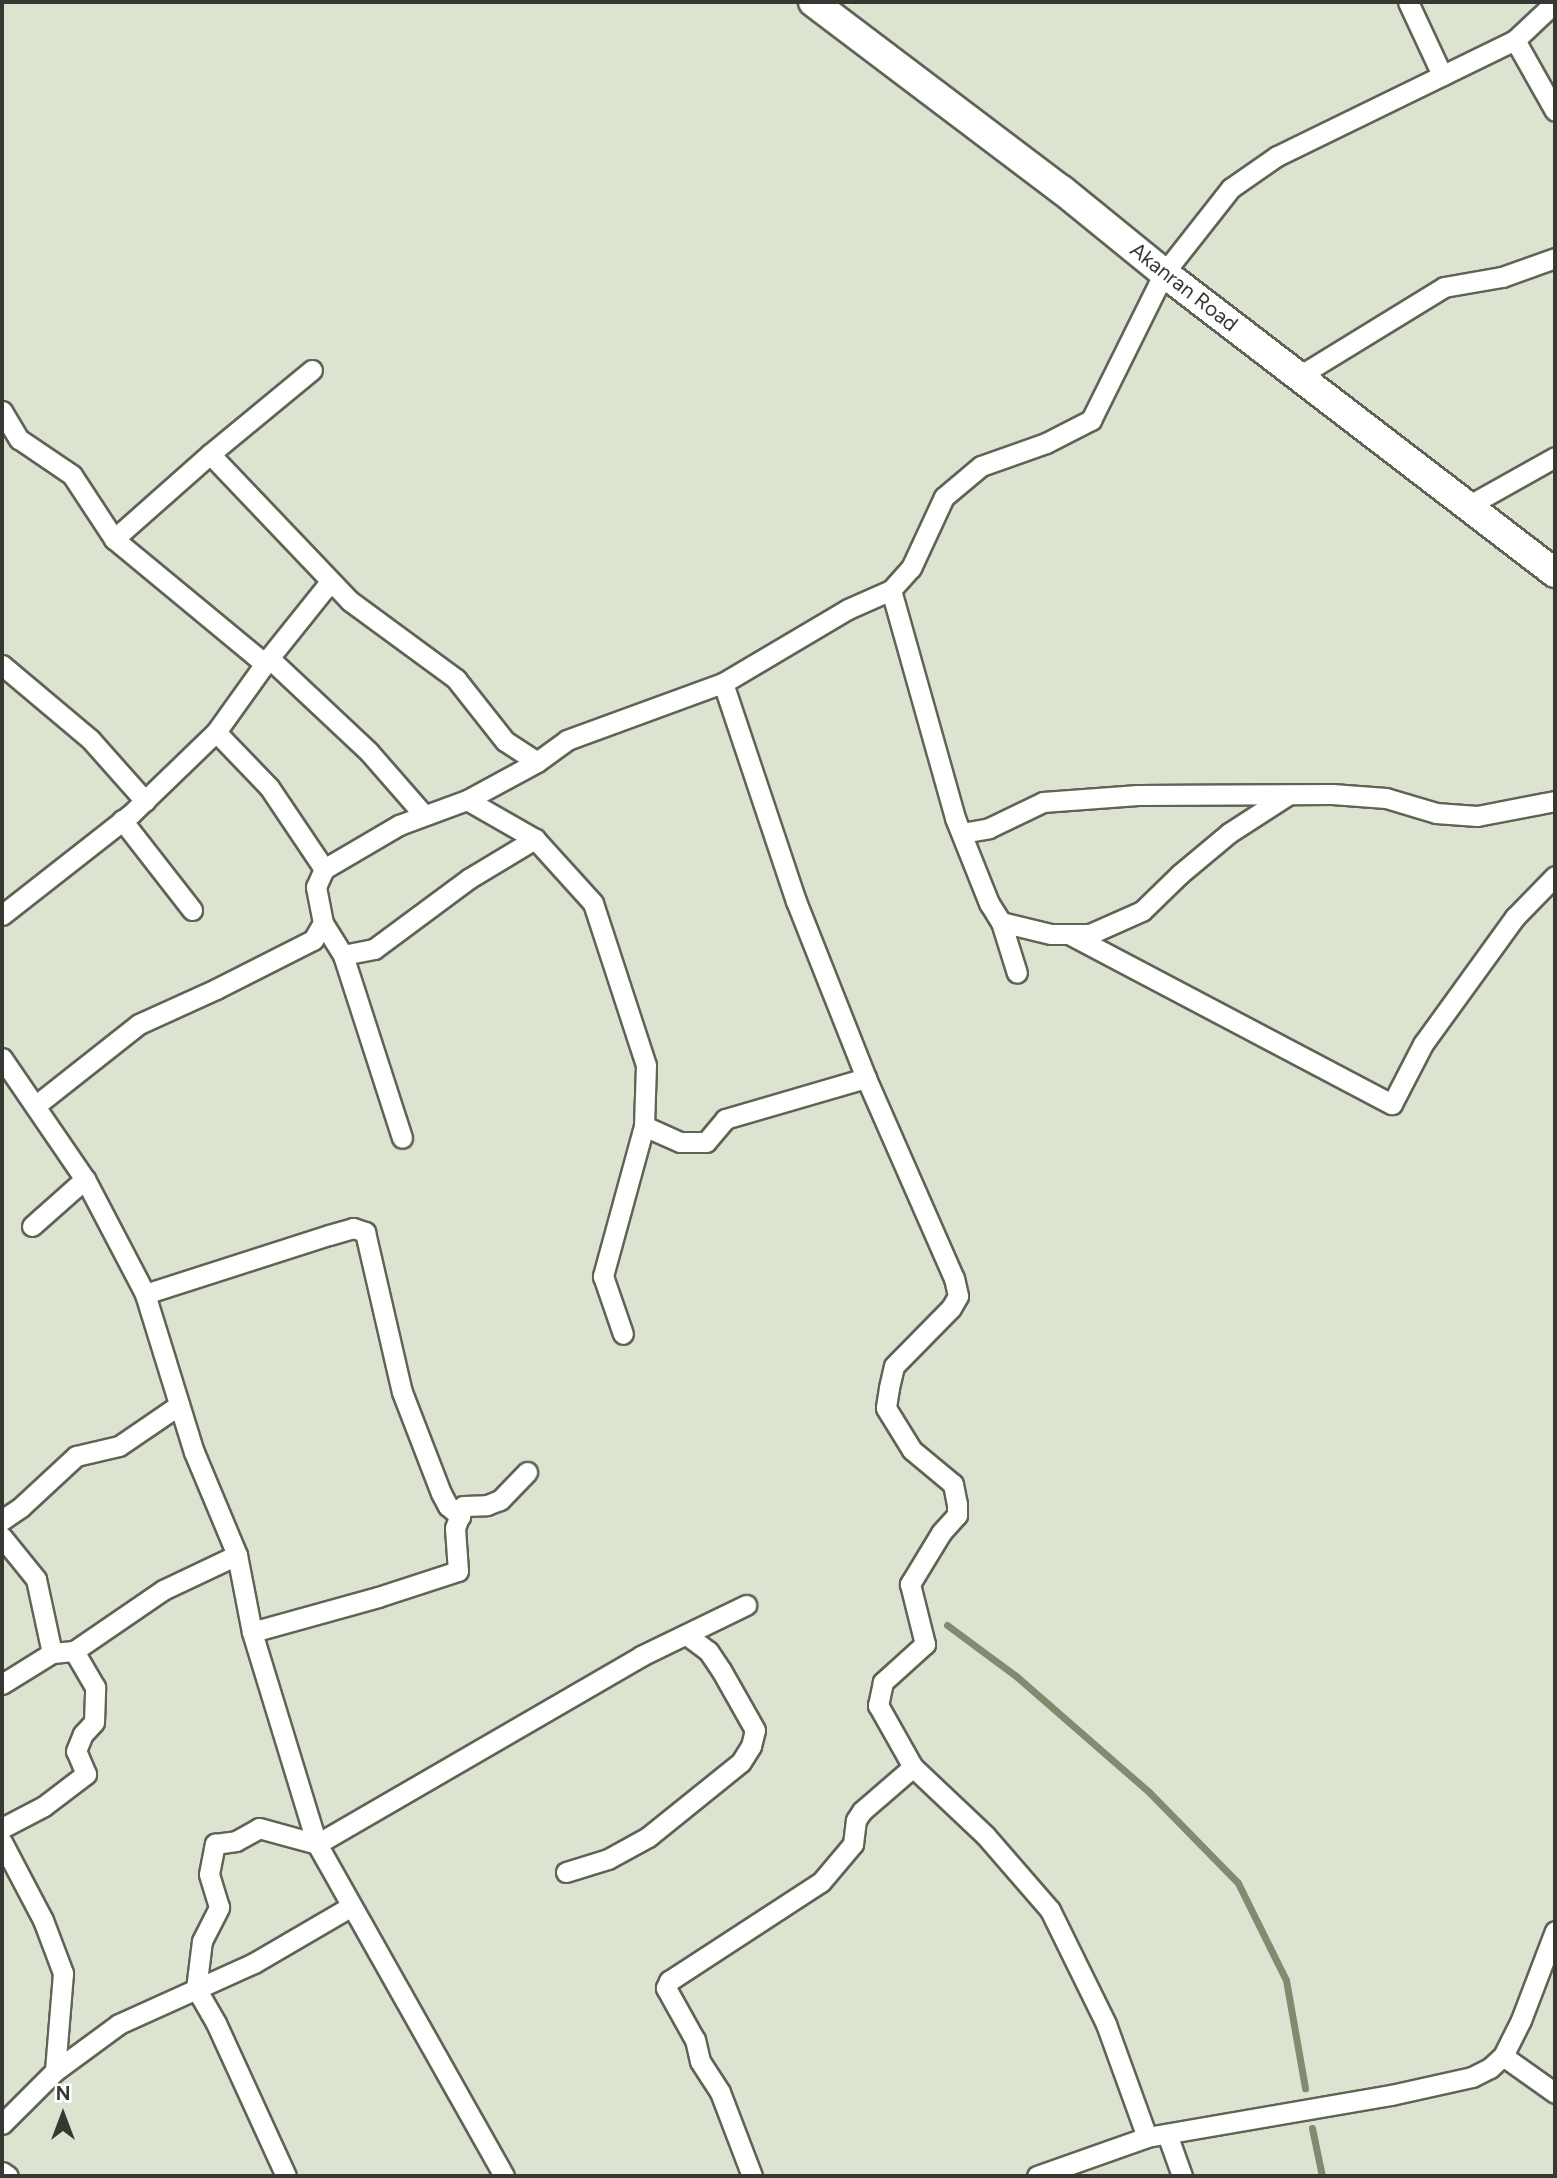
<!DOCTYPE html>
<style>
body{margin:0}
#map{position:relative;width:1557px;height:2178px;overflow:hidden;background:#dde3d1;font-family:Figtree,sans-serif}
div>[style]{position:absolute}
.stream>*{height:7px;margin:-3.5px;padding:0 3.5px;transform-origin:3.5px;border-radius:3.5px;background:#818b70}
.roads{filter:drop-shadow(2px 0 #5f6455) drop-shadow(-2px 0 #5f6455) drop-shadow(0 2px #5f6455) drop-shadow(0 -2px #5f6455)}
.street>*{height:19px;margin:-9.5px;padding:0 9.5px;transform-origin:9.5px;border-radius:9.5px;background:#fff}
.secondary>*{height:28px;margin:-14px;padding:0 14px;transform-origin:14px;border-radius:14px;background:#fff}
span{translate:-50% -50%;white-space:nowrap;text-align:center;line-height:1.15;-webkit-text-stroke:6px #fff;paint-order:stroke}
.street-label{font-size:21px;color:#363932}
.frame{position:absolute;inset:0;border:4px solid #363932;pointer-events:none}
.north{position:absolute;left:28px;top:2080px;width:70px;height:70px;-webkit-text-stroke:5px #fff;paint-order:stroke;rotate:0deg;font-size:19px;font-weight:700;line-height:28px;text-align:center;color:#363932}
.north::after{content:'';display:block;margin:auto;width:24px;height:32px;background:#363932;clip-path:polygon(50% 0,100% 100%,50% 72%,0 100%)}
</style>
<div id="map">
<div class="stream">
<i style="left:947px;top:1625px;width:86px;rotate:36.5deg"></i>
<i style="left:1016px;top:1676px;width:176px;rotate:41.1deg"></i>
<i style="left:1149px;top:1792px;width:127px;rotate:45.6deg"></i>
<i style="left:1238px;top:1883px;width:108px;rotate:63.7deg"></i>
<i style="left:1286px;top:1980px;width:110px;rotate:80deg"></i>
<i style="left:1312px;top:2128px;width:49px;rotate:78.2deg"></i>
</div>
<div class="roads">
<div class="street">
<i style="left:1408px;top:2px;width:81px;rotate:65deg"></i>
<i style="left:1515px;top:40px;width:81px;rotate:60.6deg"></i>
<i style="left:1299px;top:376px;width:170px;rotate:-31.5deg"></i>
<i style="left:1444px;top:287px;width:59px;rotate:-9.8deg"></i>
<i style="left:1502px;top:277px;width:56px;rotate:-19.7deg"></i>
<i style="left:2px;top:411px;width:33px;rotate:59deg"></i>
<i style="left:19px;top:439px;width:64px;rotate:34.2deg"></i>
<i style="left:72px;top:475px;width:77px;rotate:56.7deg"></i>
<i style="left:114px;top:539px;width:196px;rotate:39.6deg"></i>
<i style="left:210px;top:454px;width:203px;rotate:46.4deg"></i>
<i style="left:350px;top:601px;width:132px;rotate:36.3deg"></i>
<i style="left:456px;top:679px;width:79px;rotate:51.7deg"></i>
<i style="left:505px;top:741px;width:38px;rotate:33deg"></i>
<i style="left:1466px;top:507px;width:102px;rotate:-29.3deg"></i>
<i style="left:114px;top:539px;width:128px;rotate:-41.5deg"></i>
<i style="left:210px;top:454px;width:132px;rotate:-39.5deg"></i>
<i style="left:891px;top:590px;width:237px;rotate:74.3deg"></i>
<i style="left:955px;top:818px;width:92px;rotate:68.2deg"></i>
<i style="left:989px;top:903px;width:22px;rotate:58deg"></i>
<i style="left:1001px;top:922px;width:53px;rotate:72.6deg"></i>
<i style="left:269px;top:658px;width:137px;rotate:43.2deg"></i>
<i style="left:369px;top:752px;width:84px;rotate:48.9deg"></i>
<i style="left:2px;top:665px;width:115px;rotate:40.1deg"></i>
<i style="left:90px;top:739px;width:83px;rotate:48.4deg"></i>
<i style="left:723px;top:683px;width:230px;rotate:71.5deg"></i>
<i style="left:796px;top:901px;width:190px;rotate:68.4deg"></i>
<i style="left:866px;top:1078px;width:219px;rotate:66.3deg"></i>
<i style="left:954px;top:1278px;width:18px;rotate:77deg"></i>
<i style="left:958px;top:1296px;width:14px;rotate:120deg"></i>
<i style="left:951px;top:1308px;width:81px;rotate:134.5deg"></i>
<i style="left:894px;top:1366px;width:23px;rotate:103deg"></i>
<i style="left:889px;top:1388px;width:20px;rotate:99deg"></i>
<i style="left:886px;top:1408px;width:49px;rotate:58.2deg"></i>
<i style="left:912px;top:1450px;width:53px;rotate:39.7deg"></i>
<i style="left:953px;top:1484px;width:20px;rotate:79deg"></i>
<i style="left:957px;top:1504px;width:11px;rotate:90deg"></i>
<i style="left:957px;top:1515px;width:24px;rotate:132deg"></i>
<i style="left:941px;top:1533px;width:60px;rotate:121.3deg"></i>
<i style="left:910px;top:1584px;width:62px;rotate:76deg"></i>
<i style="left:925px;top:1644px;width:57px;rotate:137.9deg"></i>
<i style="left:883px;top:1682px;width:24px;rotate:102deg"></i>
<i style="left:878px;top:1705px;width:71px;rotate:60.6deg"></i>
<i style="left:913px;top:1767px;width:99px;rotate:43.4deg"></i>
<i style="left:985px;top:1835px;width:99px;rotate:49.1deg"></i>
<i style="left:1050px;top:1910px;width:127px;rotate:63.8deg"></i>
<i style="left:1106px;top:2024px;width:120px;rotate:70.1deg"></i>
<i style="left:216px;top:732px;width:76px;rotate:46.1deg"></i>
<i style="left:269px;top:787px;width:99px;rotate:56.1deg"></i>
<i style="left:467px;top:800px;width:78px;rotate:29.8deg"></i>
<i style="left:535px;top:839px;width:86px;rotate:47.8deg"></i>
<i style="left:593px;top:903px;width:170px;rotate:71.9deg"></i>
<i style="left:646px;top:1065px;width:61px;rotate:91.9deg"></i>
<i style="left:644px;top:1126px;width:156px;rotate:105.3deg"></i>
<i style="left:603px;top:1276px;width:61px;rotate:71deg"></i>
<i style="left:122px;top:820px;width:114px;rotate:52.1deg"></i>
<i style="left:962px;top:833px;width:27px;rotate:-10deg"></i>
<i style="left:989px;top:828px;width:60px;rotate:-25.7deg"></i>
<i style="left:1043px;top:802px;width:95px;rotate:-4.2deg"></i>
<i style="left:1138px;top:795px;width:194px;rotate:-0.3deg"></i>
<i style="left:1332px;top:794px;width:54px;rotate:4.2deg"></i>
<i style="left:1386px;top:798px;width:52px;rotate:16.7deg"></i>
<i style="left:1436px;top:813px;width:41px;rotate:4.2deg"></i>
<i style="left:1477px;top:816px;width:79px;rotate:-10.9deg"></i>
<i style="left:2px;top:915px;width:165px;rotate:-38.1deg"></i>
<i style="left:132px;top:813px;width:117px;rotate:-44deg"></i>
<i style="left:216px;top:732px;width:91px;rotate:-54.4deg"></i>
<i style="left:269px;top:658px;width:90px;rotate:-51.3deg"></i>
<i style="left:325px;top:588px;width:9px;rotate:-21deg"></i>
<i style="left:1001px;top:922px;width:51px;rotate:13.5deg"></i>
<i style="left:1051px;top:934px;width:39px"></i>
<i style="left:1090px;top:934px;width:57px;rotate:-23.9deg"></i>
<i style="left:1142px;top:911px;width:53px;rotate:-44.2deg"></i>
<i style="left:1180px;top:874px;width:64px;rotate:-39.9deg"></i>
<i style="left:1229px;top:833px;width:70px;rotate:-32.8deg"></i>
<i style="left:323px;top:923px;width:38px;rotate:58deg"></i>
<i style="left:343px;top:955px;width:32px;rotate:-11deg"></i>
<i style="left:374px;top:949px;width:119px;rotate:-36.5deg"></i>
<i style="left:470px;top:878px;width:76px;rotate:-31deg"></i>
<i style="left:1069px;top:934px;width:365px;rotate:27.8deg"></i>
<i style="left:1392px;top:1104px;width:68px;rotate:-62.7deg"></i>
<i style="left:1423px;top:1044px;width:157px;rotate:-54.1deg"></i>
<i style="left:1515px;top:917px;width:57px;rotate:-45.7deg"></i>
<i style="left:343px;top:955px;width:192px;rotate:72.1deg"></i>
<i style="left:2px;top:1058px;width:147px;rotate:55.6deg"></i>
<i style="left:85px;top:1179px;width:130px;rotate:62.4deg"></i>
<i style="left:145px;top:1294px;width:165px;rotate:72.8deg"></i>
<i style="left:194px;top:1452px;width:112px;rotate:67.3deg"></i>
<i style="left:237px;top:1555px;width:78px;rotate:79deg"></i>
<i style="left:252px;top:1632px;width:222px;rotate:73deg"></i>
<i style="left:317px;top:1844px;width:381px;rotate:60.6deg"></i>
<i style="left:35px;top:1106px;width:132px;rotate:-38.3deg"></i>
<i style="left:139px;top:1024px;width:85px;rotate:-24.4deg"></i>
<i style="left:216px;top:989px;width:109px;rotate:-26.8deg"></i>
<i style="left:313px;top:940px;width:20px;rotate:-60deg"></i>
<i style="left:323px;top:923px;width:37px;rotate:-101deg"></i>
<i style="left:316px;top:887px;width:20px;rotate:-66deg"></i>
<i style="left:324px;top:869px;width:87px;rotate:-30.4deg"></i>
<i style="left:399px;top:825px;width:72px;rotate:-20.2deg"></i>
<i style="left:467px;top:800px;width:80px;rotate:-28.5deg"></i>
<i style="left:537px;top:762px;width:37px;rotate:-36deg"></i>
<i style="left:567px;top:740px;width:166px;rotate:-20.1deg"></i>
<i style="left:723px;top:683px;width:145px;rotate:-30.6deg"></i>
<i style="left:848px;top:609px;width:47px;rotate:-23.8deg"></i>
<i style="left:891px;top:590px;width:30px;rotate:-48deg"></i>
<i style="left:911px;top:568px;width:78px;rotate:-65.1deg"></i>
<i style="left:944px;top:497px;width:48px;rotate:-40deg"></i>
<i style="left:981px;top:466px;width:69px;rotate:-19.5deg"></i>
<i style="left:1046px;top:443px;width:51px;rotate:-27.1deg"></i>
<i style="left:1091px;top:420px;width:164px;rotate:-63.6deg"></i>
<i style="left:1164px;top:273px;width:108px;rotate:-51.8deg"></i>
<i style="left:1231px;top:188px;width:56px;rotate:-34.8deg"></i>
<i style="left:1277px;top:156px;width:265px;rotate:-26deg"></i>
<i style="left:1515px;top:40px;width:45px;rotate:-43.2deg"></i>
<i style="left:1548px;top:9px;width:8px;rotate:-67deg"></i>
<i style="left:644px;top:1126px;width:39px;rotate:24deg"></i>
<i style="left:680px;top:1142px;width:26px"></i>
<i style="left:706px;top:1142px;width:30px;rotate:-50deg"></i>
<i style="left:725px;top:1119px;width:147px;rotate:-16.2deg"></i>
<i style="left:32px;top:1226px;width:71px;rotate:-41.6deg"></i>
<i style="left:145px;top:1294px;width:193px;rotate:-17.8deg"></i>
<i style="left:329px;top:1235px;width:25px;rotate:-16deg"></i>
<i style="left:353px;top:1228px;width:13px;rotate:18deg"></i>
<i style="left:365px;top:1232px;width:164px;rotate:77deg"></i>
<i style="left:402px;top:1392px;width:108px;rotate:68.9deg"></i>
<i style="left:441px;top:1493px;width:15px;rotate:62deg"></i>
<i style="left:448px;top:1506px;width:16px;rotate:40deg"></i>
<i style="left:2px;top:1520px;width:23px;rotate:-34deg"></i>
<i style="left:21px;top:1507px;width:75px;rotate:-42.8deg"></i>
<i style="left:76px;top:1456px;width:44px;rotate:-13.1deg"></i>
<i style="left:119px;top:1446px;width:73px;rotate:-34.3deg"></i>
<i style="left:2px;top:1537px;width:54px;rotate:51deg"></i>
<i style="left:36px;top:1579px;width:76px;rotate:77.8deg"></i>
<i style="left:252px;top:1632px;width:131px;rotate:-15.5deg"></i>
<i style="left:378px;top:1597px;width:84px;rotate:-18deg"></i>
<i style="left:458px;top:1571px;width:43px;rotate:-94deg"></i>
<i style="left:455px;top:1528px;width:23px;rotate:-70deg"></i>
<i style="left:463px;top:1506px;width:24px;rotate:-2deg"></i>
<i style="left:487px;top:1505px;width:14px;rotate:-21deg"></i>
<i style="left:500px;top:1500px;width:39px;rotate:-46deg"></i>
<i style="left:2px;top:1684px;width:59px;rotate:-31.8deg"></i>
<i style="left:52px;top:1653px;width:22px;rotate:-5deg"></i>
<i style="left:74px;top:1651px;width:108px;rotate:-34.4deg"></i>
<i style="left:163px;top:1590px;width:82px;rotate:-25.3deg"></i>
<i style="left:2px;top:1828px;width:47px;rotate:-27.6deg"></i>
<i style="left:44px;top:1806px;width:53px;rotate:-37.3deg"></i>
<i style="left:86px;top:1774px;width:25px;rotate:-113deg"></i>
<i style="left:76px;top:1751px;width:18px;rotate:-68deg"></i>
<i style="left:83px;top:1734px;width:16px;rotate:-47deg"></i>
<i style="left:94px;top:1722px;width:35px;rotate:-88deg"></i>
<i style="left:95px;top:1687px;width:42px;rotate:-120.3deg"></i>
<i style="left:2px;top:1842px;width:88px;rotate:62.3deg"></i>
<i style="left:43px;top:1920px;width:57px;rotate:69.3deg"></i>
<i style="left:63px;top:1973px;width:98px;rotate:94.7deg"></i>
<i style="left:566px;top:1872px;width:44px;rotate:-17.2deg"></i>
<i style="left:608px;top:1859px;width:46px;rotate:-28.8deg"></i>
<i style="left:648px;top:1837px;width:119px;rotate:-38.9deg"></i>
<i style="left:741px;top:1762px;width:19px;rotate:-58deg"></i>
<i style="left:751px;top:1746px;width:16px;rotate:-76deg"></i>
<i style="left:755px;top:1730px;width:69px;rotate:-119.5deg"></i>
<i style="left:721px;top:1670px;width:23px;rotate:-124deg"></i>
<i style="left:708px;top:1651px;width:26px;rotate:-143deg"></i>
<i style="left:1503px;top:2056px;width:64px;rotate:35.4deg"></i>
<i style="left:2px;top:2124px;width:75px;rotate:-45deg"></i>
<i style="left:55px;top:2071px;width:79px;rotate:-36.3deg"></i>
<i style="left:119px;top:2024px;width:148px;rotate:-24.3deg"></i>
<i style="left:254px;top:1963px;width:111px;rotate:-30.3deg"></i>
<i style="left:1167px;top:2134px;width:45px;rotate:70.3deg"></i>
<i style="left:2px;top:2172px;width:7px;rotate:34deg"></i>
<i style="left:286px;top:2176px;width:168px;rotate:-114.6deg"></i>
<i style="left:216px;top:2023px;width:39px;rotate:-120deg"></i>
<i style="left:196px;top:1989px;width:48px;rotate:-82.9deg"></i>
<i style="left:202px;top:1941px;width:38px;rotate:-63deg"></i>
<i style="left:219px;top:1907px;width:34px;rotate:-107deg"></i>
<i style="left:209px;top:1874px;width:31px;rotate:-79deg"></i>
<i style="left:215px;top:1844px;width:21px;rotate:-8deg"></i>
<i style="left:236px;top:1841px;width:26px;rotate:-29deg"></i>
<i style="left:259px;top:1828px;width:60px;rotate:15.4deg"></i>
<i style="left:317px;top:1844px;width:375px;rotate:-30.1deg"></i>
<i style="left:641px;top:1656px;width:117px;rotate:-25.9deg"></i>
<i style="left:752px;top:2176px;width:90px;rotate:-110.9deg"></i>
<i style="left:720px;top:2092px;width:37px;rotate:-123deg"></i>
<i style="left:700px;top:2061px;width:22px;rotate:-103deg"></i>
<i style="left:695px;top:2040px;width:60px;rotate:-119.1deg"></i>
<i style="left:666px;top:1988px;width:8px;rotate:-67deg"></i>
<i style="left:669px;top:1981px;width:181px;rotate:-33.1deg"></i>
<i style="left:821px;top:1882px;width:50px;rotate:-49.9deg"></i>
<i style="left:853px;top:1844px;width:24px;rotate:-83deg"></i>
<i style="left:856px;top:1820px;width:11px;rotate:-56deg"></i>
<i style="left:862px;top:1811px;width:67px;rotate:-40.8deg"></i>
<i style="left:1037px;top:2176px;width:117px;rotate:-19.5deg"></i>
<i style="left:1147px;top:2137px;width:248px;rotate:-9.8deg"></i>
<i style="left:1391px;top:2095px;width:83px;rotate:-12.5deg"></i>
<i style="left:1472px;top:2077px;width:20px;rotate:-27deg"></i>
<i style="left:1490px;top:2068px;width:18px;rotate:-43deg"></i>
<i style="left:1503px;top:2056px;width:40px;rotate:-63.4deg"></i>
<i style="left:1521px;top:2020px;width:95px;rotate:-69.1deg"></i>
</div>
<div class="secondary">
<i style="left:813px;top:2px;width:312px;rotate:37.1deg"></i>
<i style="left:1062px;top:190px;width:132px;rotate:39.1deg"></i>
<i style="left:1164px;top:273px;width:493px;rotate:37.5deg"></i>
</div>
</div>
<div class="street-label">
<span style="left:1184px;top:287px;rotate:38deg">Akanran Road</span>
</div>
<div class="frame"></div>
<div class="north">N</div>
</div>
